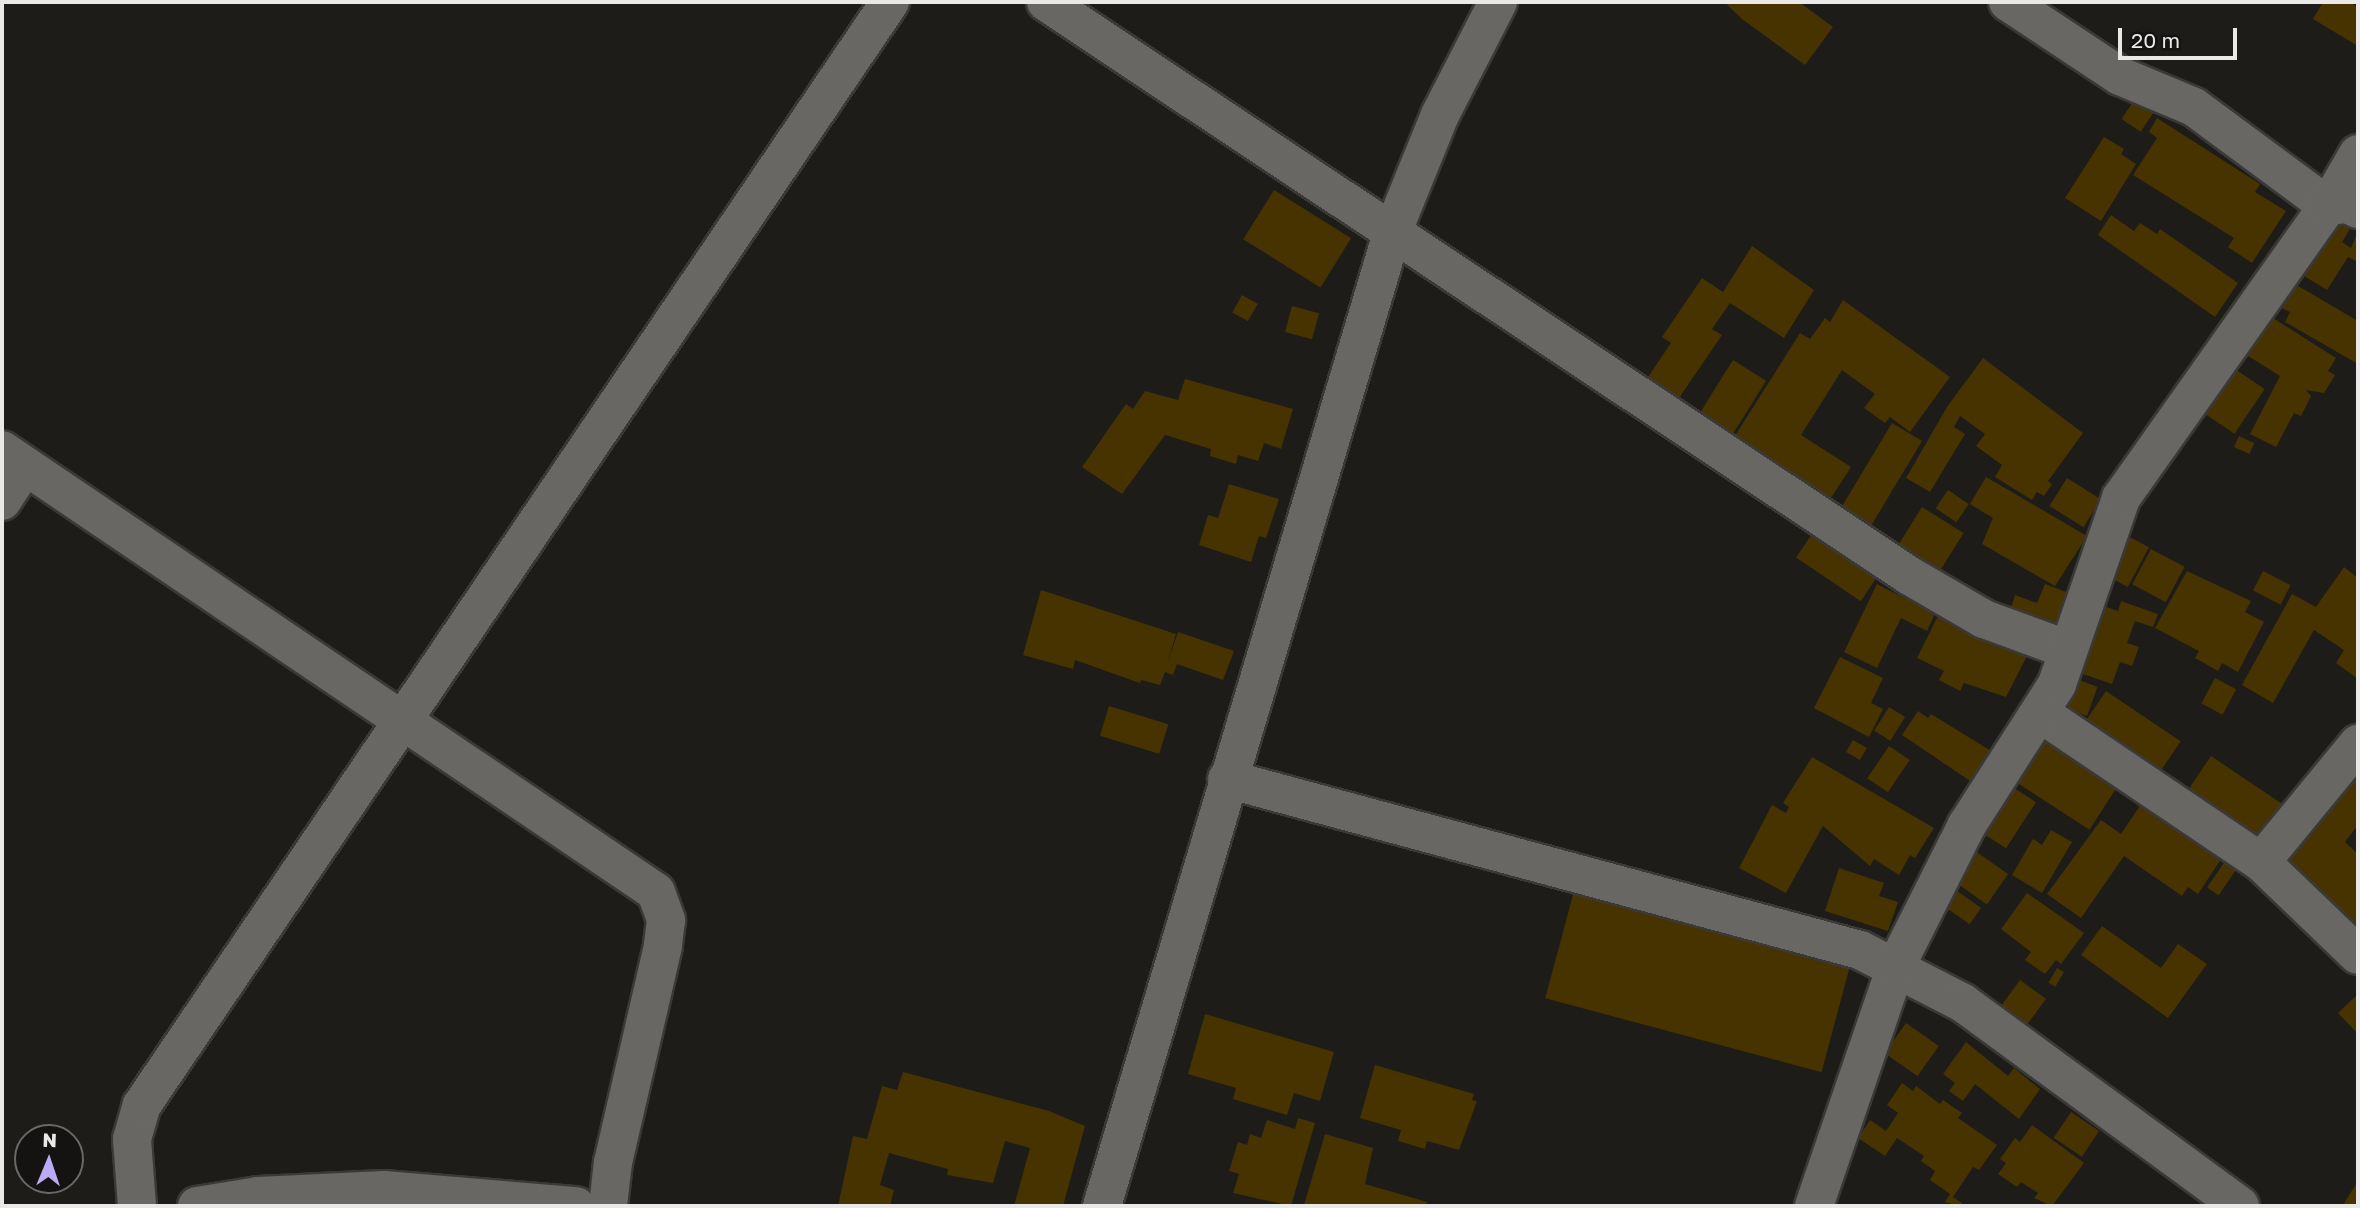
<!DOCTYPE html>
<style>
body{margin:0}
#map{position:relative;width:2360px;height:1208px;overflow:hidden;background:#1d1c19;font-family:"Golos Text",sans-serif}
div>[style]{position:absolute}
.building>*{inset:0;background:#473300;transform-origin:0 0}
.roads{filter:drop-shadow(2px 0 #3a3937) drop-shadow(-2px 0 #3a3937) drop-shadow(0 2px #3a3937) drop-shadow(0 -2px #3a3937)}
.minor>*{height:38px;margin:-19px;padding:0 19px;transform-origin:19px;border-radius:19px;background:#696764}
span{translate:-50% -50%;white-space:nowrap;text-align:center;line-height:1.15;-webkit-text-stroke:7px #141311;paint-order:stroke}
.frame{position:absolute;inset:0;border:4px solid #eae9e7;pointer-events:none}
.north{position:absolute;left:14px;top:1124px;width:70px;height:70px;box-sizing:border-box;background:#141311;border:2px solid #6a6967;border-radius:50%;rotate:2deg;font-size:19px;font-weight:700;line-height:28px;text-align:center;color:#eae9e7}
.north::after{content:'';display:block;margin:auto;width:24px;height:32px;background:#bbaaf6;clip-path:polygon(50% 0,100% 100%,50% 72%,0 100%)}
.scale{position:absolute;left:2118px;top:28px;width:119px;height:32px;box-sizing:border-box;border:4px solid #eae9e7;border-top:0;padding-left:9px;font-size:21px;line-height:24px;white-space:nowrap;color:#eae9e7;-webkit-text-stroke:5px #141311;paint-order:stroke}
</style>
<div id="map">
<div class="building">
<i style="clip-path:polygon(1730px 2px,1799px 2px,1833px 27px,1805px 65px,1742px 19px,1727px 5px)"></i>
<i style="clip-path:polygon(2323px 2px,2349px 2px,2358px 7px,2356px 45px,2313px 19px)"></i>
<i style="left:2135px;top:99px;width:23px;height:24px;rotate:34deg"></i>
<i style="clip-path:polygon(2157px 118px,2260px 184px,2255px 192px,2286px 211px,2252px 263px,2228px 247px,2234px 238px,2133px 175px,2157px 138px,2149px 132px)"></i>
<i style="clip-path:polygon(2104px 137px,2124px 149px,2121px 154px,2136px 164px,2101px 221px,2065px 198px)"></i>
<i style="left:1274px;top:190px;width:91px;height:58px;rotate:32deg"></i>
<i style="clip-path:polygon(2111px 215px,2134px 231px,2140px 223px,2157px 234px,2160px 229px,2238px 283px,2215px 317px,2098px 235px)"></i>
<i style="clip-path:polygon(2329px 217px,2350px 229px,2342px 242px,2351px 248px,2358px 232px,2358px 262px,2348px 257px,2327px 290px,2296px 271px)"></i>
<i style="clip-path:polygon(1752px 246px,1814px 290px,1784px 338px,1730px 303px,1712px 329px,1722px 335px,1677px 401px,1646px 380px,1671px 343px,1662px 337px,1702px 278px,1723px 292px)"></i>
<i style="clip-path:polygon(2293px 283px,2358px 321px,2358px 364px,2285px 322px,2290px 312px,2280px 307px)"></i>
<i style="left:1242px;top:295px;width:18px;height:20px;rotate:29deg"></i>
<i style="clip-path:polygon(1843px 300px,1950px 377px,1910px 432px,1890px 417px,1885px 423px,1864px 408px,1875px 394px,1842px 370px,1801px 435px,1851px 467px,1829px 501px,1733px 439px,1800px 333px,1810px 339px,1825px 318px,1830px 322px)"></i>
<i style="left:1292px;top:306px;width:28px;height:27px;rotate:15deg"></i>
<i style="clip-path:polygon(2265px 313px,2336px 358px,2328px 371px,2335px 375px,2324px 393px,2306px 390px,2311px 396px,2301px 416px,2294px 413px,2276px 447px,2250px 434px,2280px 376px,2245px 354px)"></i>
<i style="clip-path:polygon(1983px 358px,2083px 433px,2048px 481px,2052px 484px,2044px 496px,2037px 492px,2032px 500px,1995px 477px,2002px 465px,1976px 446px,1985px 434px,1960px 416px,1954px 427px,1965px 434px,1930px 492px,1906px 478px,1947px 407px)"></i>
<i style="left:1733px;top:360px;width:39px;height:66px;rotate:32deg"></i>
<i style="left:2229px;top:365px;width:43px;height:54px;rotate:34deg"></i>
<i style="clip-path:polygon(1185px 379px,1293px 409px,1281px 449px,1264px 443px,1258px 461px,1238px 455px,1236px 464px,1210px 456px,1211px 449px,1165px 435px,1122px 494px,1082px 467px,1126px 404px,1133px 409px,1145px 391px,1178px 400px)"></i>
<i style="left:1892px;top:423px;width:35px;height:102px;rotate:31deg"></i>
<i style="left:2239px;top:436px;width:17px;height:12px;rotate:25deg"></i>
<i style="clip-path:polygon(1986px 477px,2087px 536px,2055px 586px,1982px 544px,1993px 518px,1970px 504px)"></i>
<i style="left:2067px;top:478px;width:40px;height:33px;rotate:32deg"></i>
<i style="clip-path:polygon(1229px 484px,1279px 499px,1266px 538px,1259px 536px,1251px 562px,1199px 545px,1208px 515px,1218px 518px)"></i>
<i style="left:1948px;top:490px;width:25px;height:22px;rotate:34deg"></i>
<i style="left:1922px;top:507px;width:49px;height:45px;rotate:32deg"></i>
<i style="left:1814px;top:531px;width:78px;height:32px;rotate:34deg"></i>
<i style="left:2126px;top:535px;width:26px;height:45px;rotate:28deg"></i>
<i style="left:2151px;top:549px;width:38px;height:40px;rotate:28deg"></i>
<i style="clip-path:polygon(2344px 567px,2358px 578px,2358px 679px,2336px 663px,2344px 650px,2314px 630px,2273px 703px,2242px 685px,2292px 594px,2316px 607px)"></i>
<i style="clip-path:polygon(2187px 571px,2251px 601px,2245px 612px,2264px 622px,2238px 672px,2222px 663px,2218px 671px,2195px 658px,2199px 651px,2155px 628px)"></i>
<i style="left:2263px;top:571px;width:31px;height:22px;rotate:27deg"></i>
<i style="clip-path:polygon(1877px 584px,1908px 600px,1911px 593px,1938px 607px,1927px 631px,1901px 618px,1877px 668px,1844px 652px)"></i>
<i style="clip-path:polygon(2045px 584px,2069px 593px,2055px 629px,2010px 611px,2015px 595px,2037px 603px)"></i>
<i style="clip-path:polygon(1041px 590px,1176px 634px,1167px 664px,1178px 632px,1234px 651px,1223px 680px,1177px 664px,1173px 675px,1165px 672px,1160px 685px,1141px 680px,1140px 683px,1075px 660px,1073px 669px,1023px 655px)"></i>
<i style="clip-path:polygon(2121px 601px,2158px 614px,2153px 627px,2135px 621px,2127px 643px,2139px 647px,2132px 666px,2120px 662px,2112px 684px,2074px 671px,2098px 604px,2118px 611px)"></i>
<i style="clip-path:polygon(1941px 610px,2028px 654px,2006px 697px,1964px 683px,1960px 691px,1939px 680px,1944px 671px,1917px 658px)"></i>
<i style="clip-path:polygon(1840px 657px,1883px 678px,1871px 703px,1883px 709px,1869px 737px,1814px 708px)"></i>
<i style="left:2215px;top:678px;width:24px;height:29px;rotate:28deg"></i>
<i style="left:2076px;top:679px;width:23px;height:31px;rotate:20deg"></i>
<i style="left:2106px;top:691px;width:90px;height:42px;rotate:34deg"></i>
<i style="left:1109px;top:706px;width:62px;height:31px;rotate:17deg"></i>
<i style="left:1889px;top:707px;width:19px;height:28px;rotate:32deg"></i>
<i style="clip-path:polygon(1918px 711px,1928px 718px,1931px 714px,1996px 754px,1976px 785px,1902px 735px)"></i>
<i style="left:2041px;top:728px;width:96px;height:59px;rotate:33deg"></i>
<i style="left:1853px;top:740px;width:16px;height:14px;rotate:30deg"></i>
<i style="left:1889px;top:746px;width:25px;height:39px;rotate:34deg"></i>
<i style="left:2211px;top:756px;width:86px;height:47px;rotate:34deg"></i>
<i style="clip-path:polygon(1812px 757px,1934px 828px,1915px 858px,1910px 855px,1899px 875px,1874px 859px,1870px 866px,1823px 826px,1786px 893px,1739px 868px,1772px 805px,1786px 813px,1789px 807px,1783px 803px)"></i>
<i style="clip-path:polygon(2358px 759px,2358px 825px,2345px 842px,2358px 854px,2356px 928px,2279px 863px)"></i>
<i style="left:2005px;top:782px;width:37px;height:55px;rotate:33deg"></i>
<i style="clip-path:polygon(2143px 801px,2223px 856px,2198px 894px,2188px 887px,2182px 896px,2124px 856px,2081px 918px,2047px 894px,2101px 820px,2121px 834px)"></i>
<i style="clip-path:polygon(2051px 830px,2072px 842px,2042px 893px,2012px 875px,2033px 839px,2042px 845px)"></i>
<i style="left:1968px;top:846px;width:49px;height:37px;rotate:35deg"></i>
<i style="left:2225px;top:861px;width:14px;height:32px;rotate:34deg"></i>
<i style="clip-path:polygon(1839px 868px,1884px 883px,1879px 896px,1898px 902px,1888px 931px,1825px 911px)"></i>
<i style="left:1950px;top:886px;width:38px;height:20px;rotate:35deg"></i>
<i style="left:1574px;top:891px;width:286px;height:111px;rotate:15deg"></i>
<i style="clip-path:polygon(2027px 893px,2084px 933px,2061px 964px,2056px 960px,2045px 974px,2025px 960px,2031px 952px,2001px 929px)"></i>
<i style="clip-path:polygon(2102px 926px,2161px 968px,2178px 944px,2207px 964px,2168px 1018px,2081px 955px)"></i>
<i style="left:2057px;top:968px;width:8px;height:17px;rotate:30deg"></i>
<i style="left:2020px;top:980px;width:32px;height:34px;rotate:36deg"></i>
<i style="clip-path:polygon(2358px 994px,2358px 1034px,2338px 1013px)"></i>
<i style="clip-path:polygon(1205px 1014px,1334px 1052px,1320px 1101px,1294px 1093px,1287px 1115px,1233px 1099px,1236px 1088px,1188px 1074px)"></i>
<i style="left:1906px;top:1023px;width:40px;height:37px;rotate:35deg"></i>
<i style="clip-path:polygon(1966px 1042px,2008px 1076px,2014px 1068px,2040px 1089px,2019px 1119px,1975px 1084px,1963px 1101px,1949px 1091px,1955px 1083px,1943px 1074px)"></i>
<i style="clip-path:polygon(1375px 1065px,1474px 1094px,1472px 1100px,1477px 1101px,1459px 1150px,1427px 1141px,1425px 1149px,1398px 1141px,1401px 1130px,1360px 1118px)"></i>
<i style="clip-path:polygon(903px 1072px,1049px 1111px,1085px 1126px,1063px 1206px,1014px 1206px,1030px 1148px,1005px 1141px,993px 1183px,947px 1175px,948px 1169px,889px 1153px,880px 1185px,894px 1190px,890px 1206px,838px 1206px,853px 1136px,867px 1139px,882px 1086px,897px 1090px)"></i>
<i style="clip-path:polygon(1902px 1083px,1913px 1091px,1916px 1086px,1940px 1104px,1943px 1100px,1962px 1113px,1958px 1118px,1997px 1145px,1979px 1170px,1973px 1167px,1953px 1197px,1962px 1203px,1960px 1206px,1945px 1202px,1950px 1194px,1930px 1180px,1935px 1171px,1921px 1161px,1924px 1156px,1897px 1138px,1885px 1156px,1858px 1138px,1870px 1120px,1886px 1131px,1898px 1113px,1887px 1105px)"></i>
<i style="left:2071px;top:1112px;width:34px;height:31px;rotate:34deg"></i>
<i style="clip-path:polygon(1298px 1118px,1315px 1123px,1291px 1206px,1233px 1193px,1239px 1174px,1229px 1171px,1238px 1142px,1247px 1145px,1250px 1134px,1261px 1138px,1267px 1120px,1295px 1129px)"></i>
<i style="clip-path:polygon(2032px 1125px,2084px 1163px,2052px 1206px,2034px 1198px,2038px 1193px,2021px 1182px,2017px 1187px,1998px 1174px,2006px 1163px,2000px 1159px,2015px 1138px,2020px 1142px)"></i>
<i style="clip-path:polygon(1325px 1134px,1373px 1148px,1365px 1184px,1427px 1202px,1425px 1206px,1304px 1205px)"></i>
<i style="clip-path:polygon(2358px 1181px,2358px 1206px,2349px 1206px,2344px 1203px)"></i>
</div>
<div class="roads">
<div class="minor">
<i style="left:1046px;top:2px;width:1037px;rotate:33.6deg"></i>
<i style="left:1910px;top:576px;width:86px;rotate:30.2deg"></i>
<i style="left:1984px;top:619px;width:87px;rotate:20.1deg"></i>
<i style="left:2008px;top:2px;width:134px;rotate:33.5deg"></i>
<i style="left:2120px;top:76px;width:80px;rotate:22.7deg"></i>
<i style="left:2194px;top:107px;width:167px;rotate:36.5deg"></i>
<i style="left:2328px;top:206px;width:20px;rotate:-6deg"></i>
<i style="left:2348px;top:204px;width:11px;rotate:27deg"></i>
<i style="left:2px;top:450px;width:789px;rotate:34.05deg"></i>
<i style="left:656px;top:892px;width:30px;rotate:70deg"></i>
<i style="left:666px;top:920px;width:26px;rotate:97deg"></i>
<i style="left:663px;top:946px;width:222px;rotate:103deg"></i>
<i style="left:613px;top:1162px;width:44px;rotate:96.5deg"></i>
<i style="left:2px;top:501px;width:42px;rotate:-56.7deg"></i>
<i style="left:2040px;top:713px;width:267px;rotate:34deg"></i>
<i style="left:2261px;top:862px;width:134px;rotate:43.8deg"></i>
<i style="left:1227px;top:779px;width:656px;rotate:15.12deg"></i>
<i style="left:1860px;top:950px;width:116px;rotate:27.2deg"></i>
<i style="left:1963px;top:1003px;width:343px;rotate:36.2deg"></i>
<i style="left:2261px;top:862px;width:153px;rotate:-50.6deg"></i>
<i style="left:137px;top:1206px;width:67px;rotate:-94.3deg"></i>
<i style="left:132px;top:1139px;width:35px;rotate:-74deg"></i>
<i style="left:142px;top:1105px;width:1333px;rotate:-55.86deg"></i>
<i style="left:197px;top:1206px;width:62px;rotate:-9.3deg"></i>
<i style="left:258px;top:1196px;width:126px;rotate:-2.7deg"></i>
<i style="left:384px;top:1190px;width:193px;rotate:4.8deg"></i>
<i style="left:1102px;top:1206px;width:1015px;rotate:-73.4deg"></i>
<i style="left:1392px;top:233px;width:127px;rotate:-67.9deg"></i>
<i style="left:1440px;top:115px;width:127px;rotate:-62.8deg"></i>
<i style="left:1814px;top:1206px;width:254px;rotate:-71.1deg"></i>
<i style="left:1896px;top:966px;width:158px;rotate:-63.3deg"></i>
<i style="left:1967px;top:825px;width:167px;rotate:-57.4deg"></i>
<i style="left:2057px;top:684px;width:197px;rotate:-71deg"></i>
<i style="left:2121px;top:498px;width:358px;rotate:-54.7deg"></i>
<i style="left:2328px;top:206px;width:60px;rotate:-60deg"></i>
</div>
</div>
<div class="frame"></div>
<div class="north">N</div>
<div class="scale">20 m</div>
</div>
